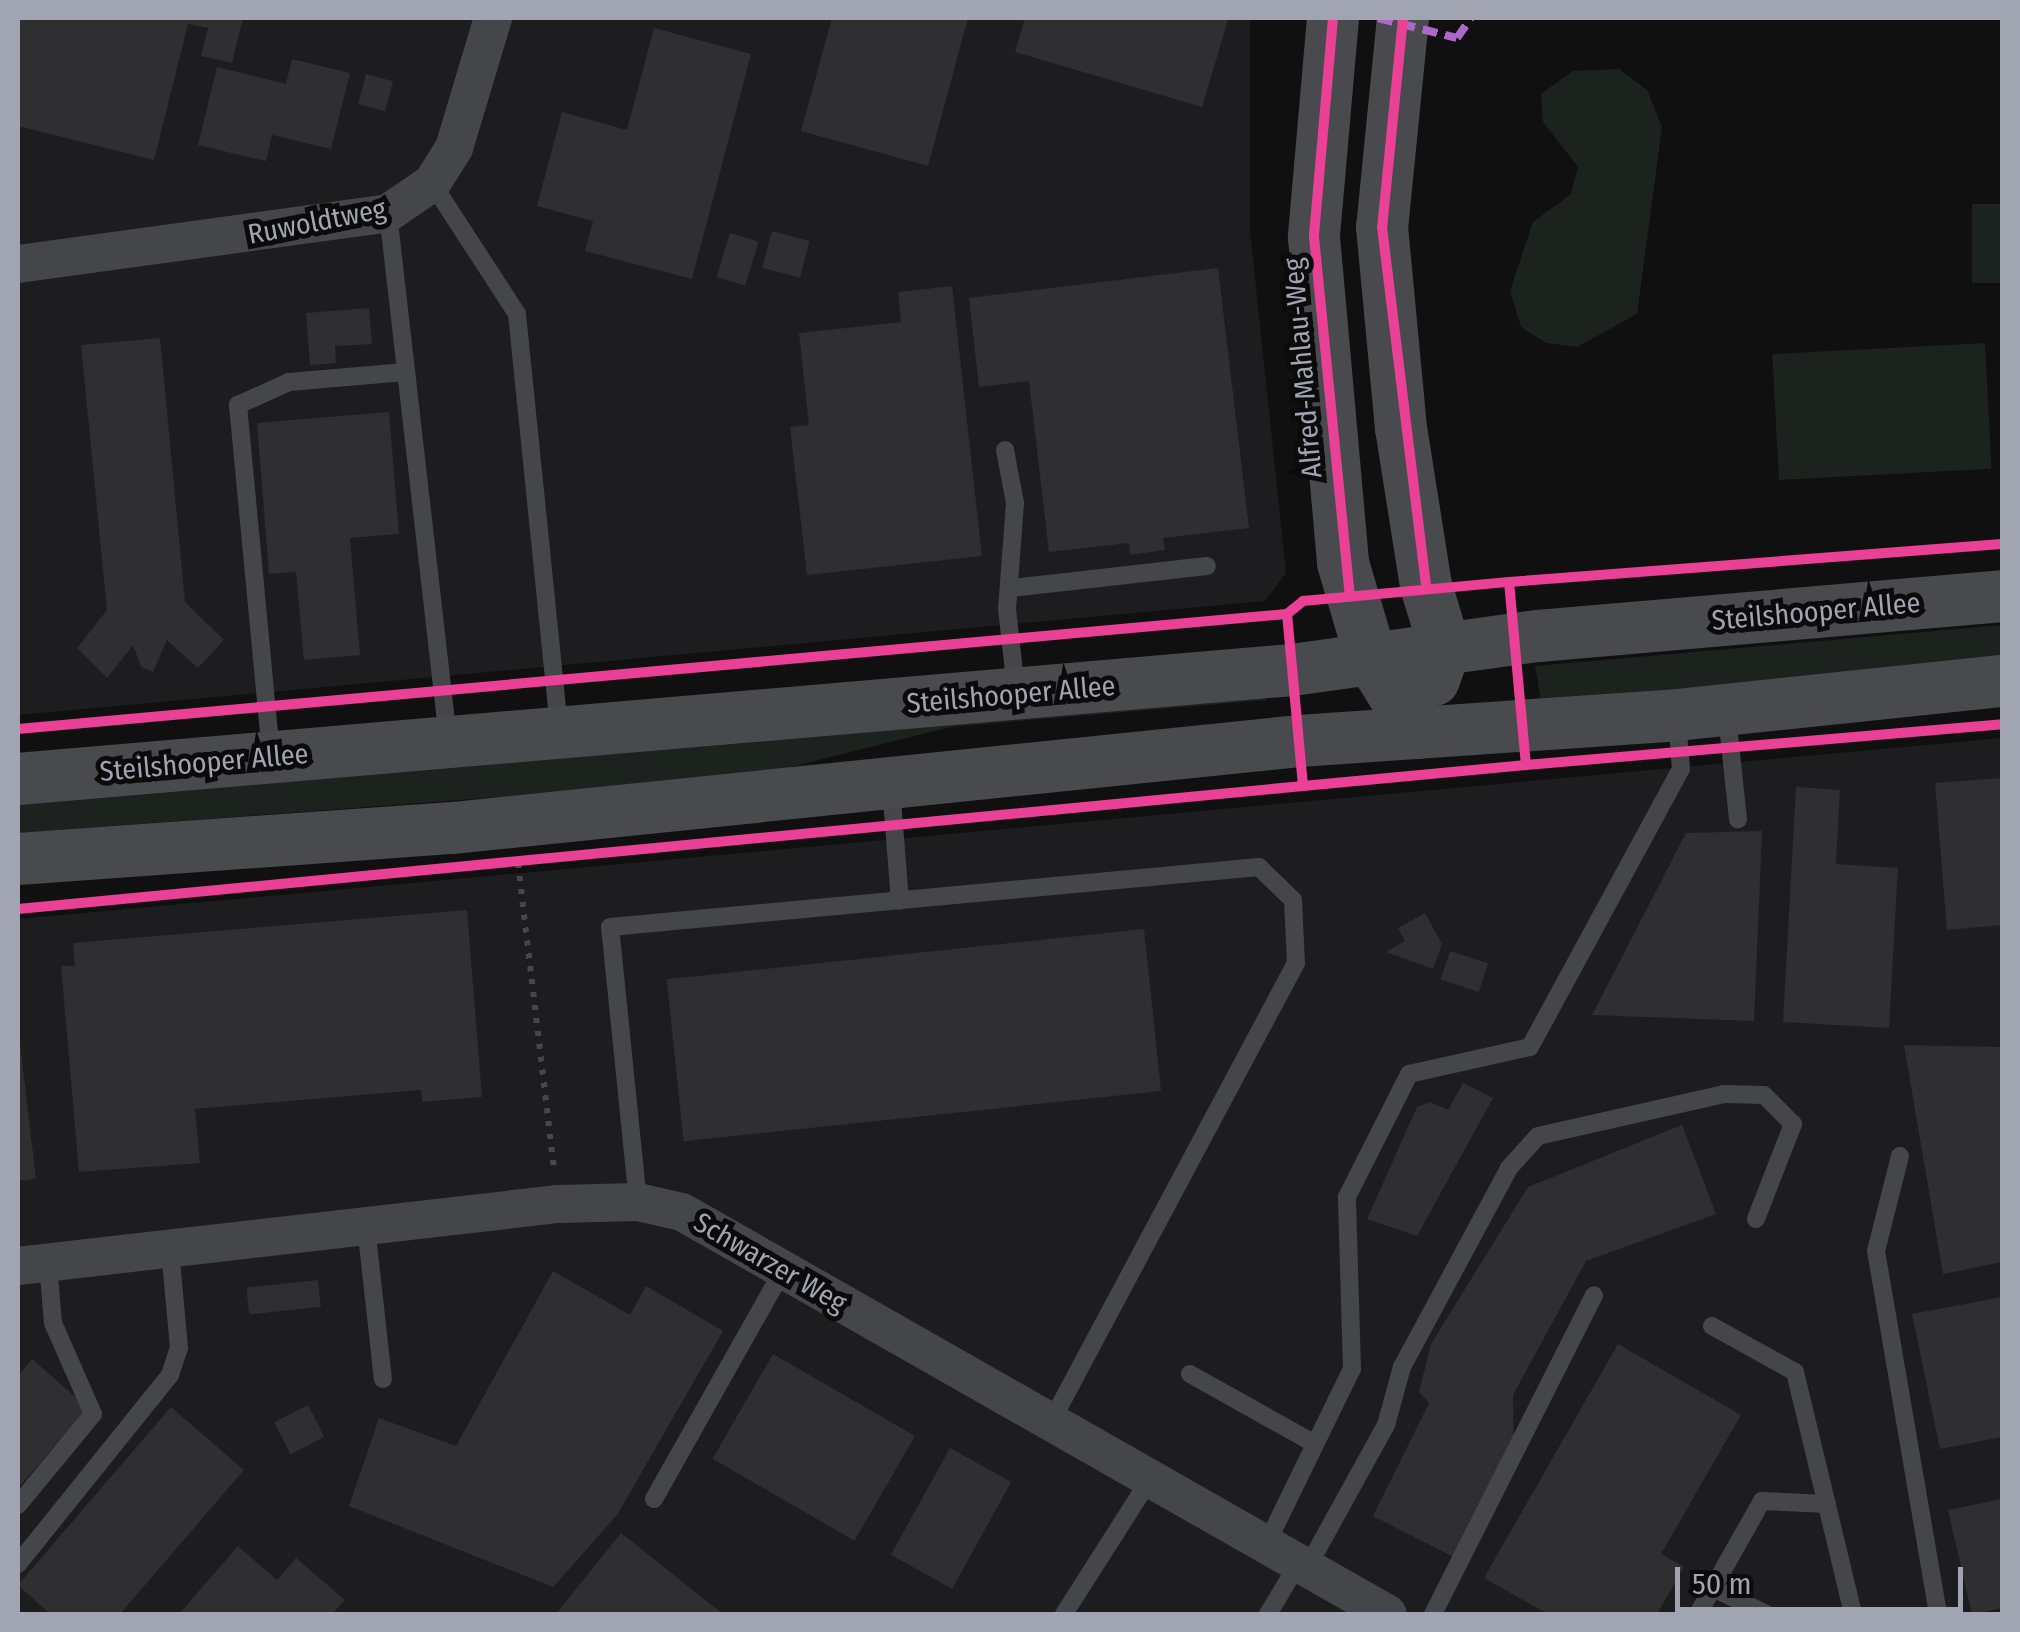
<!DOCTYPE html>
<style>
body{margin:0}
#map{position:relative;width:2020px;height:1632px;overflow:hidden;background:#101011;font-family:"Fira Sans Condensed",sans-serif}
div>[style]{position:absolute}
.built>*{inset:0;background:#1d1d1f}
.green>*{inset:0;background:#1c221e;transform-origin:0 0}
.building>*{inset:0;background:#2f2f31;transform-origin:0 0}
.path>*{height:6px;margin-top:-3px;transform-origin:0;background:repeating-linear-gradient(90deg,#46464b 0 5px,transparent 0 13px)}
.lane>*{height:18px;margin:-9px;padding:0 9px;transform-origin:9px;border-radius:9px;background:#454649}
.street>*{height:38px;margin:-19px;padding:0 19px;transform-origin:19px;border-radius:19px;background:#454649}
.secondary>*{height:52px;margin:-26px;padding:0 26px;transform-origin:26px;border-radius:26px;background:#494a4d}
.quiet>*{height:8px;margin-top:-4px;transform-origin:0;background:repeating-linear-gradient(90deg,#ac68c9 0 15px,transparent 0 23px)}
.cycleway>*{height:10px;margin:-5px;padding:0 5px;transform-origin:5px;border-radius:5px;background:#ea4096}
span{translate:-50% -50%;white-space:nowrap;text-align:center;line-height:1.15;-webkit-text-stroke:10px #0b0b0c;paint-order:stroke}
.street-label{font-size:28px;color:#a1a4b1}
.frame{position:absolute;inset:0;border:20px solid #a1a4b1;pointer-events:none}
.scale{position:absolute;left:1675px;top:1567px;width:288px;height:45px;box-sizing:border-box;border:5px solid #a1a4b1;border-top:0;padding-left:12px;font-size:30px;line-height:35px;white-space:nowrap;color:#a1a4b1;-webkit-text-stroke:8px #0b0b0c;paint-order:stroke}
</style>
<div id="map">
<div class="built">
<i style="clip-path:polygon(18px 18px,1250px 18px,1250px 231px,1286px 573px,1265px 601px,18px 715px)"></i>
<i style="clip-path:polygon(2002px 738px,2002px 1614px,18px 1614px,18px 919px)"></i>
</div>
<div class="green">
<i style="clip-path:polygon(1619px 69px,1647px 90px,1662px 127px,1637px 314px,1577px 347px,1546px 343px,1521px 327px,1510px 291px,1533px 222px,1571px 194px,1578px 167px,1543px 122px,1541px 94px,1573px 71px)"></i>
<i style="left:1972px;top:204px;width:30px;height:79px"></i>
<i style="left:1985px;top:343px;width:126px;height:213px;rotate:87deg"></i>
<i style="clip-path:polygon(2002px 625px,2002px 657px,1542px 705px,1535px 666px)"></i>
<i style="clip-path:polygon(1264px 687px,1266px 700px,950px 727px,743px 779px,18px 833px,18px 803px)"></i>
</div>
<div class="building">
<i style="clip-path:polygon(18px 18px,243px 18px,232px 63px,201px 56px,208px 28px,188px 24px,154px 160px,18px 126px)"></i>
<i style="clip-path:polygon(832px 18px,968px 18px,928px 166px,801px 131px)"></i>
<i style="clip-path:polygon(1025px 18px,1219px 18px,1228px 20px,1202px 107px,1015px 52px)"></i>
<i style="clip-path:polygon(654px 28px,751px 54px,692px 279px,585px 251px,593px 221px,537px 206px,562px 112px,627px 130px)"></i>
<i style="clip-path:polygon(292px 59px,350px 73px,331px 149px,272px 135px,266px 161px,198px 145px,217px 67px,286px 84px)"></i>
<i style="left:366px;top:74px;width:28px;height:31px;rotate:15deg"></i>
<i style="left:772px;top:231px;width:39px;height:38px;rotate:15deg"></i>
<i style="left:730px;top:233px;width:30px;height:46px;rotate:17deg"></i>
<i style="clip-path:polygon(1218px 268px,1249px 528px,1163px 538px,1165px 550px,1130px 555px,1129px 543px,1049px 552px,1029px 381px,979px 387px,969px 298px)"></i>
<i style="clip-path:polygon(952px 286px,982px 556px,807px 575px,790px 427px,809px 425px,799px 333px,901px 322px,898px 292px)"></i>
<i style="clip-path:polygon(369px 308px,372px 344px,335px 346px,336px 363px,310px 365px,306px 313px)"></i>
<i style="clip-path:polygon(160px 338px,185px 602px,224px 640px,198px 668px,167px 640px,153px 672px,141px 667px,133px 645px,107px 678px,77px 648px,107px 610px,81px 345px)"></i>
<i style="clip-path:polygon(389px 412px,399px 534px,350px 538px,360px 655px,304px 660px,296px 572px,269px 574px,257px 423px)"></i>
<i style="clip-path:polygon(2002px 778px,2002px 925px,1947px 930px,1935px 783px)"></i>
<i style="clip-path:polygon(1796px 787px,1840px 790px,1836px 864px,1898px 868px,1889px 1028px,1783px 1022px)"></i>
<i style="clip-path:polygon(1762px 831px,1754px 1021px,1592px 1015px,1686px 833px)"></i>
<i style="clip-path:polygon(467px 910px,482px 1097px,422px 1102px,421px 1090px,195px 1109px,200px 1163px,79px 1172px,61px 966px,75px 966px,73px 943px)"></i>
<i style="clip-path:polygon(1425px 913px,1442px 944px,1433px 969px,1386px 952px,1405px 941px,1398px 928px)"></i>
<i style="left:1144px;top:929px;width:163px;height:480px;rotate:84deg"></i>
<i style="left:1450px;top:951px;width:40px;height:30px;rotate:18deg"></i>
<i style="clip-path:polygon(20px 1044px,36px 1179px,18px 1181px,18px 1045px)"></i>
<i style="clip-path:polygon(1904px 1045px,2002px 1047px,2002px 1262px,1943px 1274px)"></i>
<i style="clip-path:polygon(1463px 1083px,1493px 1098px,1417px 1236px,1367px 1219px,1417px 1107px,1430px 1102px,1448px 1110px)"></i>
<i style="clip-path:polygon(1682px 1125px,1716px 1214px,1586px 1261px,1513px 1395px,1514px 1449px,1454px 1557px,1373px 1516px,1429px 1403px,1419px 1392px,1431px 1344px,1528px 1187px)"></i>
<i style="clip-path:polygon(553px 1271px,630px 1315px,646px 1286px,723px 1331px,617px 1515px,553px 1587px,349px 1506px,379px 1418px,456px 1446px)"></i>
<i style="left:318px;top:1280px;width:27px;height:72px;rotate:84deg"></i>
<i style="clip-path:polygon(2002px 1297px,2002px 1437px,1940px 1449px,1912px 1314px)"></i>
<i style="clip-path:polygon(1618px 1344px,1741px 1415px,1661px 1554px,1684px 1567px,1657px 1614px,1548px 1614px,1484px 1578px)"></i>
<i style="left:773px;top:1354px;width:164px;height:121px;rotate:30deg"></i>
<i style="clip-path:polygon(32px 1359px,88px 1408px,18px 1488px,18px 1376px)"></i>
<i style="left:308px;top:1405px;width:36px;height:38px;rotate:63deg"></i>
<i style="clip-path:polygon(171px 1407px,244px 1470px,120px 1614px,50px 1614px,18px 1585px)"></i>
<i style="left:950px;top:1448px;width:70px;height:122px;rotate:29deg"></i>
<i style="clip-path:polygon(2002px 1499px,2002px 1608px,1972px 1614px,1948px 1510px)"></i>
<i style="clip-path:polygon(621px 1533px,723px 1614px,556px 1614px)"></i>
<i style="clip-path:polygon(238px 1546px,277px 1580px,296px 1558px,345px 1600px,332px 1614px,179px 1614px)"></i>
</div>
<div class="path">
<i style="left:518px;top:863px;width:307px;rotate:83.3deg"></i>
</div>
<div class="lane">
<i style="left:432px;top:183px;width:156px;rotate:57deg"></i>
<i style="left:517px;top:314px;width:414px;rotate:84.2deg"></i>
<i style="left:388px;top:213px;width:529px;rotate:83.49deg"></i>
<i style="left:1005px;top:450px;width:54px;rotate:79.3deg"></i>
<i style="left:1015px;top:503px;width:106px;rotate:94.3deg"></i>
<i style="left:1007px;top:609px;width:81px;rotate:83.6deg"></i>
<i style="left:1011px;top:588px;width:197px;rotate:-6.4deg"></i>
<i style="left:1727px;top:716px;width:104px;rotate:83.9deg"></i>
<i style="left:271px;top:754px;width:351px;rotate:-95.4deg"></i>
<i style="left:238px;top:405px;width:56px;rotate:-24.3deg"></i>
<i style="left:289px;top:382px;width:117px;rotate:-4.9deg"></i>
<i style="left:891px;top:787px;width:114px;rotate:85.5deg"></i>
<i style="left:1900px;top:1156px;width:98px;rotate:104.2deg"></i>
<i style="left:1876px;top:1251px;width:368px;rotate:80.3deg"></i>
<i style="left:638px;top:1202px;width:276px;rotate:-95.8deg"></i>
<i style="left:610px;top:927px;width:652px;rotate:-5.28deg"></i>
<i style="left:1259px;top:867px;width:47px;rotate:44.1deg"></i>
<i style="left:1293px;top:900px;width:63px;rotate:87.3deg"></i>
<i style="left:1296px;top:963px;width:520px;rotate:118.09deg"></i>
<i style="left:366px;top:1226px;width:154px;rotate:83.7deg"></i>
<i style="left:1712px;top:1326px;width:95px;rotate:29deg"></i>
<i style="left:1795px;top:1372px;width:249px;rotate:76.5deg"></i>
<i style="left:1190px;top:1374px;width:143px;rotate:29.2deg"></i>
<i style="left:654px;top:1499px;width:263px;rotate:-60.6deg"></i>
<i style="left:18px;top:1505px;width:118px;rotate:-50.5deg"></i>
<i style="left:93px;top:1414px;width:99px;rotate:-113.7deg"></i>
<i style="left:53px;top:1323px;width:60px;rotate:-94.8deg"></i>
<i style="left:1266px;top:1545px;width:196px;rotate:-64deg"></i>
<i style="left:1352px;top:1369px;width:172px;rotate:-91.7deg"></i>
<i style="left:1347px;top:1197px;width:138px;rotate:-63.2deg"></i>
<i style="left:1409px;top:1074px;width:124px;rotate:-12.6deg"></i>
<i style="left:1530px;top:1047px;width:316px;rotate:-61.5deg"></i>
<i style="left:1681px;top:769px;width:49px;rotate:-94.7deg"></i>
<i style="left:18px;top:1564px;width:243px;rotate:-51.2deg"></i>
<i style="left:170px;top:1375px;width:28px;rotate:-72deg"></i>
<i style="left:179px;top:1348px;width:99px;rotate:-95.2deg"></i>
<i style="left:1307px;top:1568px;width:163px;rotate:-61.1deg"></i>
<i style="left:1386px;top:1425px;width:60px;rotate:-74.6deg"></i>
<i style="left:1402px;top:1367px;width:226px;rotate:-61.7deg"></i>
<i style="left:1509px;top:1168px;width:43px;rotate:-47.8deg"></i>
<i style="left:1538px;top:1136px;width:191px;rotate:-12.7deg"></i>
<i style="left:1724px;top:1094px;width:40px;rotate:1.4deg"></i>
<i style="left:1764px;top:1095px;width:41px;rotate:45deg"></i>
<i style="left:1793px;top:1124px;width:102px;rotate:111.3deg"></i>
<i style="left:1713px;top:1588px;width:59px;rotate:26.1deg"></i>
<i style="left:1064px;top:1614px;width:160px;rotate:-57.5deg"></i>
<i style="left:1268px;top:1614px;width:58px;rotate:-59deg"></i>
<i style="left:1433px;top:1614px;width:357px;rotate:-63.2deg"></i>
<i style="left:1698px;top:1614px;width:130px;rotate:-60.5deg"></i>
<i style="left:1762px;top:1501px;width:65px;rotate:2.6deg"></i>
</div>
<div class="street">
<i style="left:18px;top:264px;width:373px;rotate:-7.8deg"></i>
<i style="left:388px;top:213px;width:53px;rotate:-34.3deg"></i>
<i style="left:432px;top:183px;width:41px;rotate:-57.8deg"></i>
<i style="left:454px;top:148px;width:136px;rotate:-73.3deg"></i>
<i style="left:18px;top:1266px;width:544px;rotate:-6.55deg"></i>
<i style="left:558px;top:1204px;width:80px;rotate:-1.4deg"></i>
<i style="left:638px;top:1202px;width:45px;rotate:12.8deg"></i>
<i style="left:682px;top:1212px;width:812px;rotate:29.66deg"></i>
</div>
<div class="secondary">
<i style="left:1333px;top:18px;width:220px;rotate:95deg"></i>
<i style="left:1314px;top:237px;width:327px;rotate:84.9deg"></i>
<i style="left:1343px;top:563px;width:99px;rotate:73.6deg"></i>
<i style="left:1371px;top:658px;width:88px;rotate:58.5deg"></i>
<i style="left:1403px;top:18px;width:210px;rotate:95.7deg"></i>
<i style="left:1382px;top:227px;width:202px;rotate:84.6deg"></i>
<i style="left:1401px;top:428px;width:160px;rotate:81deg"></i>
<i style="left:1426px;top:586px;width:65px;rotate:73deg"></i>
<i style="left:1445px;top:648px;width:34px;rotate:109deg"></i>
<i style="left:18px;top:779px;width:1279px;rotate:-4.89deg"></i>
<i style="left:1292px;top:670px;width:248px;rotate:-7.9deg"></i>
<i style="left:1538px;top:636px;width:466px;rotate:-4.9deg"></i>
<i style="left:18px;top:859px;width:436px;rotate:-4.1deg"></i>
<i style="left:453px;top:828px;width:850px;rotate:-5.87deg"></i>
<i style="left:1299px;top:741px;width:379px;rotate:-3.9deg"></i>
<i style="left:1677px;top:715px;width:327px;rotate:-6deg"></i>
</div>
<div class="quiet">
<i style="left:1378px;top:18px;width:81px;rotate:14.2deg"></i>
<i style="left:1457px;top:38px;width:24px;rotate:-55deg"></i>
</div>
<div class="cycleway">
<i style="left:1333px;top:18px;width:220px;rotate:95deg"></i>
<i style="left:1314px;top:237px;width:361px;rotate:84.3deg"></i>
<i style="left:1403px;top:18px;width:210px;rotate:95.7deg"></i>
<i style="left:1382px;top:227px;width:362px;rotate:83deg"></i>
<i style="left:1509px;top:582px;width:184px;rotate:84.7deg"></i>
<i style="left:1526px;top:765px;width:224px;rotate:174.6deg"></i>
<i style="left:1303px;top:786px;width:173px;rotate:-95.3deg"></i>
<i style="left:1287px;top:614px;width:21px;rotate:-39deg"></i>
<i style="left:1303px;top:601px;width:207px;rotate:-5.3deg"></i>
<i style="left:1509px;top:582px;width:494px;rotate:-4.4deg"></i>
<i style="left:18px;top:729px;width:1274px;rotate:-5.18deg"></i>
<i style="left:1526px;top:765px;width:478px;rotate:-4.9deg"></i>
<i style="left:18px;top:909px;width:1291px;rotate:-5.47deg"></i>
</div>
<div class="street-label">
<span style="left:317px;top:222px;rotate:-11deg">Ruwoldtweg</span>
<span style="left:1303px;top:368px;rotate:-95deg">Alfred-Mahlau-Weg</span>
<span style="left:1816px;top:612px;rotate:-5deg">Steilshooper Allee</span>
<span style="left:1011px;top:695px;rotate:-5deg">Steilshooper Allee</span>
<span style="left:204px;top:763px;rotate:-5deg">Steilshooper Allee</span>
<span style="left:770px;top:1263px;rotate:30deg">Schwarzer Weg</span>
</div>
<div class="frame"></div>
<div class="scale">50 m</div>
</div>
